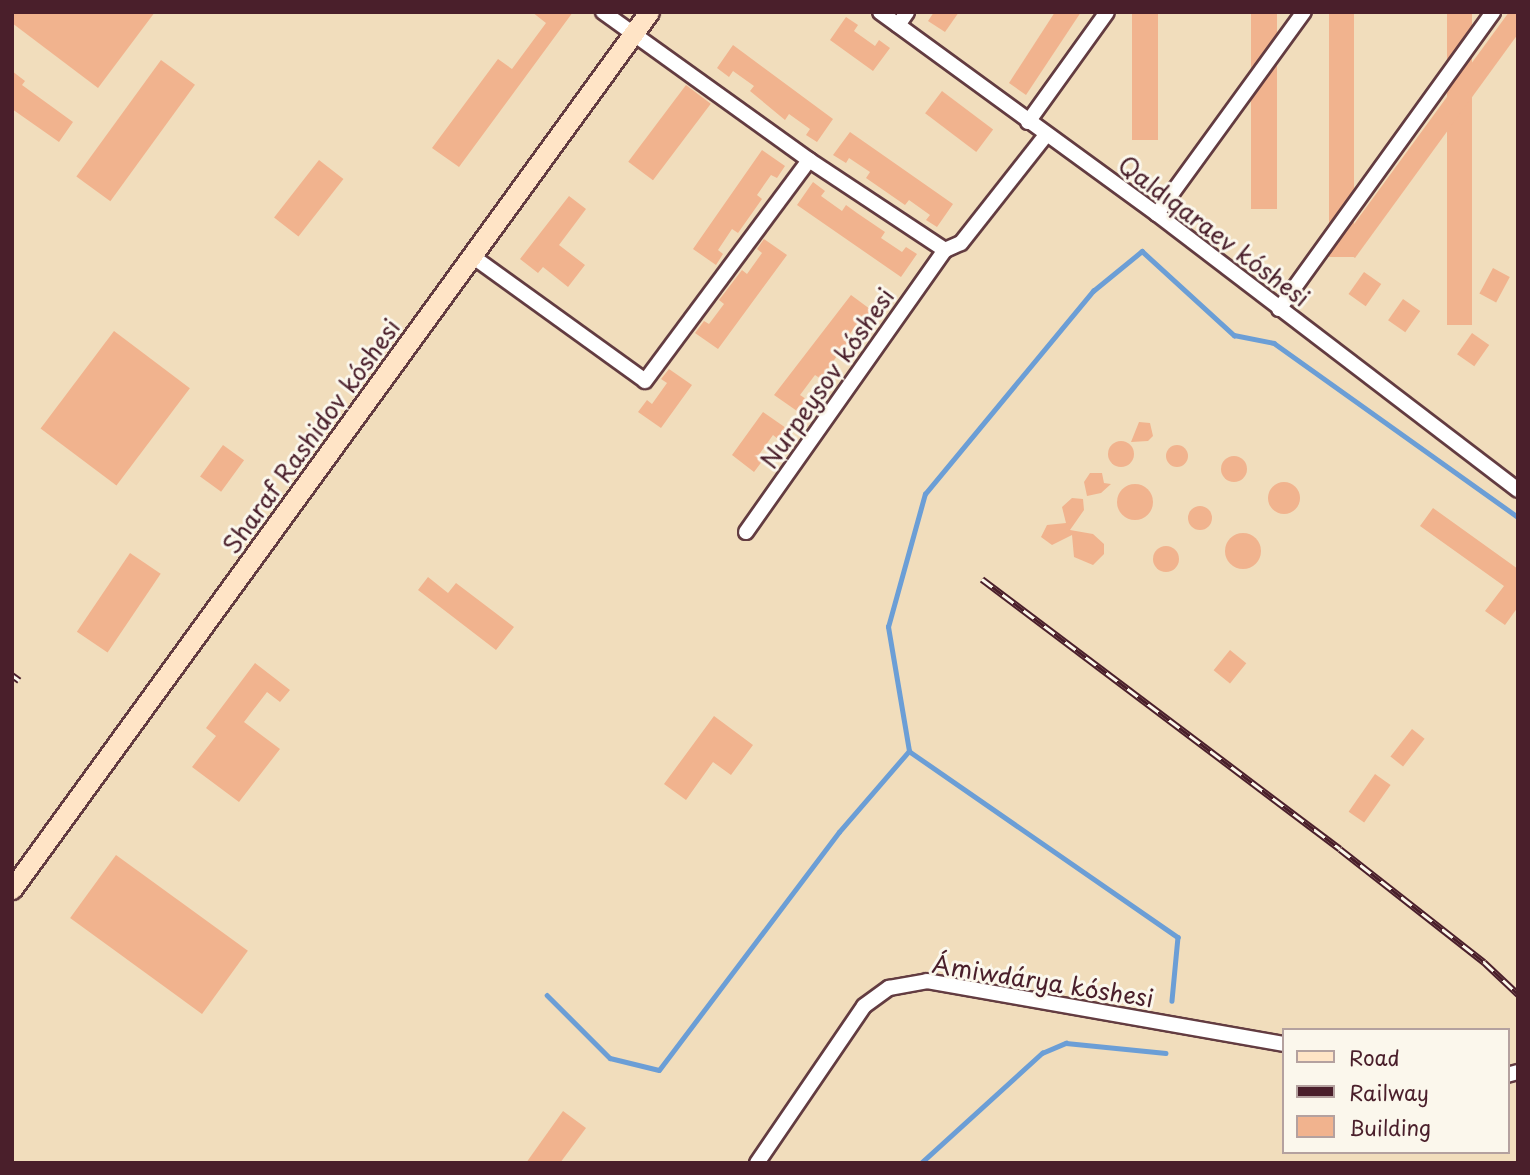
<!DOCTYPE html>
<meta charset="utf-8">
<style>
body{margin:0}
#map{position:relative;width:1530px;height:1175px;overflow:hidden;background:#f1ddbc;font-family:"Playpen Sans",sans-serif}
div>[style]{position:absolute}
.stream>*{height:4.5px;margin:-2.25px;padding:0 2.25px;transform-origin:2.25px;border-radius:2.25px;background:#6b9ed6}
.building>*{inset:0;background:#f1b38e;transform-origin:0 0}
.round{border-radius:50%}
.roads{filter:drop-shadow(2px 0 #633c41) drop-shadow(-2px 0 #633c41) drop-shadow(0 2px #633c41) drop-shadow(0 -2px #633c41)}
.street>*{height:14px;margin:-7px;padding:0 7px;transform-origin:7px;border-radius:7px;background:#fff}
.secondary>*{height:19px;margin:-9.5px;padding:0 9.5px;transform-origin:9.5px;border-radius:9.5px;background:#ffe4c6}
.rail>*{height:7px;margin-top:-3.5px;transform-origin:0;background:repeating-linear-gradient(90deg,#fbf7ec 0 13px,#4a1f2b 0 26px);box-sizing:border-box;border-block:2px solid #4a1f2b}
span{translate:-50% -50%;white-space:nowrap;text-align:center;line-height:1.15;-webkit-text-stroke:6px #fbf7ec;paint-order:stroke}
.street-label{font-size:24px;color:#4a1f2b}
.frame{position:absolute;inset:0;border:14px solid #4a1f2b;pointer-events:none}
.legend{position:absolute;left:1282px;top:1028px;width:228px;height:126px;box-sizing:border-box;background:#fbf7ec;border:2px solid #b4a19f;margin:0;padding:9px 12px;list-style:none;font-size:21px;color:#4a1f2b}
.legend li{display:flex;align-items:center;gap:14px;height:35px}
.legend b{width:35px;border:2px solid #b4a19f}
</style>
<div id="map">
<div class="stream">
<i style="left:909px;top:751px;width:327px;rotate:34.7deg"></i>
<i style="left:1178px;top:937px;width:64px;rotate:95.4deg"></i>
<i style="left:547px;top:995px;width:89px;rotate:45deg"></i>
<i style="left:610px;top:1058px;width:50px;rotate:13.8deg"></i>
<i style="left:659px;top:1070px;width:298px;rotate:-52.9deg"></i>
<i style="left:839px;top:832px;width:107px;rotate:-49.2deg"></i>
<i style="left:909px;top:751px;width:126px;rotate:-99.6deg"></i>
<i style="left:888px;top:627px;width:138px;rotate:-74.5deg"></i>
<i style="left:925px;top:494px;width:264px;rotate:-50.4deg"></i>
<i style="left:1093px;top:291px;width:63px;rotate:-39.2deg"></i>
<i style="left:1142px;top:251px;width:125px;rotate:42.4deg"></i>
<i style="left:1234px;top:335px;width:41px;rotate:11.3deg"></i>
<i style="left:1274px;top:343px;width:300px;rotate:35.5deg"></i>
<i style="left:921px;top:1163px;width:164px;rotate:-42.3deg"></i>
<i style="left:1042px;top:1053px;width:26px;rotate:-23deg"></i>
<i style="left:1066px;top:1043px;width:100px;rotate:5.7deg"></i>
</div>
<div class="building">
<i style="clip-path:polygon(12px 12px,155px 12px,98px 88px,12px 23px)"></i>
<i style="clip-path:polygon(532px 12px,573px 12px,459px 167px,432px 148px,498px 59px,512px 69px,546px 23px)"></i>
<i style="clip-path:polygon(934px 12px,959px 12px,945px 32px,928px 21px)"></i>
<i style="clip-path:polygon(1055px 12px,1081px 12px,1026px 95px,1009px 83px)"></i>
<i style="left:1132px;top:12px;width:26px;height:128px"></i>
<i style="left:1251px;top:12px;width:26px;height:197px"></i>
<i style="left:1329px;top:12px;width:25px;height:245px"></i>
<i style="left:1447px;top:12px;width:25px;height:313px"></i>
<i style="clip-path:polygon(1509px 12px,1518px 12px,1518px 34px,1355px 258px,1338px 246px)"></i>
<i style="clip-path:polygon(846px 17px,858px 25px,854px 31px,875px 46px,879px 40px,890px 48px,873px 71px,830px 40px)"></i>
<i style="clip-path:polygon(733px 45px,833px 119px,817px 142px,806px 135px,810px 129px,789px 114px,785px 120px,750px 91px,754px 86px,733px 71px,729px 77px,717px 68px)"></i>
<i style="left:161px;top:60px;width:42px;height:144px;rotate:36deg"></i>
<i style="clip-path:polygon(12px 71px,25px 81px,22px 85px,73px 122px,59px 142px,12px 109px)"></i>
<i style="left:686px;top:85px;width:31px;height:96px;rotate:37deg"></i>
<i style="left:942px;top:91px;width:64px;height:28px;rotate:37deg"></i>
<i style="clip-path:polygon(850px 132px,953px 204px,937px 227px,926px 220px,930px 215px,909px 200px,905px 205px,866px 178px,870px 172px,849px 158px,846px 163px,833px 155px)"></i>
<i style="clip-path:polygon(762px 150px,785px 166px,777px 178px,771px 175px,757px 195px,762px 199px,738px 233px,732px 229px,718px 250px,723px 254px,716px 265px,693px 249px)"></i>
<i style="left:319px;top:160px;width:31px;height:73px;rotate:38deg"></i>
<i style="clip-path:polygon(813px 182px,825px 191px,821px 196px,842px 211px,846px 205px,857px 213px,885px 232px,881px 238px,902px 252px,906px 247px,917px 254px,901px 277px,797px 205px)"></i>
<i style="clip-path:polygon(569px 196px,586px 209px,559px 245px,585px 265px,568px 287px,543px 267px,538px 273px,520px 259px)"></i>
<i style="clip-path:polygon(764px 239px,787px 255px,718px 349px,695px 333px,704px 321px,709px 324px,724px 304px,719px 300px,742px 270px,747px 274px,762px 253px,757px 249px)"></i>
<i style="left:1493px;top:268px;width:19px;height:29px;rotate:28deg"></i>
<i style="left:1364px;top:272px;width:21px;height:27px;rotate:35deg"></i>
<i style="clip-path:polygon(851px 295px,874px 312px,866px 322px,861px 319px,846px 339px,851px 343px,843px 355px,839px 353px,821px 379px,815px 375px,800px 395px,806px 399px,797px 411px,774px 395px)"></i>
<i style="left:1403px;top:299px;width:21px;height:26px;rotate:35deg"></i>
<i style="left:114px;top:331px;width:95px;height:122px;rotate:37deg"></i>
<i style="left:1472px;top:333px;width:21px;height:26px;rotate:35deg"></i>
<i style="clip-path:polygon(669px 369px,692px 385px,661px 428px,638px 412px,647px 400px,652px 404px,667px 383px,661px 379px)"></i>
<i style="clip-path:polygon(763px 412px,786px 428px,778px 439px,773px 435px,758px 456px,763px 460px,754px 472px,732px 455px)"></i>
<i style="clip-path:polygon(1139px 422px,1150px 423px,1153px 436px,1148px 441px,1131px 442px)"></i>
<i class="round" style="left:1108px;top:441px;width:26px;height:26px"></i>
<i class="round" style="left:1166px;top:445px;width:22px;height:22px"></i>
<i style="left:223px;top:445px;width:26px;height:39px;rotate:36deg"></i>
<i class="round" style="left:1221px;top:456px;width:26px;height:26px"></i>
<i style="clip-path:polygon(1090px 473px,1102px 473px,1104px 483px,1111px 484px,1101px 493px,1087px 496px,1084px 482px)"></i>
<i class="round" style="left:1268px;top:482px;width:32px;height:32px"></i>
<i class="round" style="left:1117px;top:484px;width:36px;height:36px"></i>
<i style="clip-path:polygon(1072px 498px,1083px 499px,1084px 510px,1070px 530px,1093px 534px,1104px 544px,1104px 554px,1093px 565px,1074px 557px,1072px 535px,1052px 545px,1041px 537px,1047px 525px,1066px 523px,1062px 507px)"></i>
<i class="round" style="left:1188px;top:506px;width:24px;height:24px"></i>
<i style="clip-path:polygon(1433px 508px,1518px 569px,1518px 607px,1505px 625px,1485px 611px,1504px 586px,1420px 526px)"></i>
<i class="round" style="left:1225px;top:533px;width:36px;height:36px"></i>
<i class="round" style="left:1153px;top:546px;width:26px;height:26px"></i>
<i style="left:130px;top:553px;width:37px;height:95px;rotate:34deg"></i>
<i style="clip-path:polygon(428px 577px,448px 593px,456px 583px,514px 627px,496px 650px,418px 590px)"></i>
<i style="left:1230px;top:650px;width:21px;height:26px;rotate:39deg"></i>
<i style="clip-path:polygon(255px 663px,290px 690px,280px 702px,267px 692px,244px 722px,280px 749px,239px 802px,192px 767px,216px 736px,206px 728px)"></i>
<i style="clip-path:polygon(714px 716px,753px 745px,731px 775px,713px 762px,686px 800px,664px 784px)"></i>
<i style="left:1412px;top:729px;width:16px;height:35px;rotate:38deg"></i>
<i style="left:1375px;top:774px;width:19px;height:46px;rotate:35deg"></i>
<i style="left:116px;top:855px;width:163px;height:78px;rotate:36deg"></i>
<i style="clip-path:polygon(563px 1111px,586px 1128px,560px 1163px,526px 1163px)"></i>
</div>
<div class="roads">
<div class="street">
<i style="left:603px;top:12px;width:254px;rotate:35.7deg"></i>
<i style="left:809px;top:160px;width:163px;rotate:33.5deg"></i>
<i style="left:880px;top:12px;width:343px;rotate:36.1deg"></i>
<i style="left:1157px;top:214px;width:454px;rotate:37.4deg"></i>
<i style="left:898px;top:25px;width:16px;rotate:-55deg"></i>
<i style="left:1028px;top:122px;width:135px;rotate:-54.3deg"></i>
<i style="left:1157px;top:214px;width:250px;rotate:-54deg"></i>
<i style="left:472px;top:256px;width:213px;rotate:35.8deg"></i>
<i style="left:645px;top:381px;width:275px;rotate:-53.4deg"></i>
<i style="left:1279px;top:309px;width:366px;rotate:-54.2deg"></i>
<i style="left:746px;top:532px;width:345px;rotate:-54.8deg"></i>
<i style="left:945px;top:250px;width:17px;rotate:-24deg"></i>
<i style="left:961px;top:243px;width:137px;rotate:-51.8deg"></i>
<i style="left:1507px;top:1075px;width:11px;rotate:-15deg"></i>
<i style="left:757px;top:1163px;width:190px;rotate:-55.7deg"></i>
<i style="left:864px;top:1006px;width:31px;rotate:-36deg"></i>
<i style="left:889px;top:988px;width:39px;rotate:-10deg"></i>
<i style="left:927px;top:981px;width:362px;rotate:10deg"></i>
</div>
<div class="secondary">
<i style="left:12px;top:889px;width:1084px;rotate:-54.01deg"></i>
</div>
</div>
<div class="rail">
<i style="left:982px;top:579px;width:448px;rotate:37deg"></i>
<i style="left:1340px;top:849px;width:183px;rotate:38.1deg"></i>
<i style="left:1484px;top:962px;width:47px;rotate:43.3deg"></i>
<i style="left:12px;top:675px;width:9px;rotate:36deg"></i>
</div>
<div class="street-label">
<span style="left:1214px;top:231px;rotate:37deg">Qaldıqaraev kóshesi</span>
<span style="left:827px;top:378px;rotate:-55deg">Nurpeysov kóshesi</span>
<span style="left:311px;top:436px;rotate:-54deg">Sharaf Rashidov kóshesi</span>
<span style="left:1043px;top:981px;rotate:9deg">Ámiwdárya kóshesi</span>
</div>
<div class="frame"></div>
<ul class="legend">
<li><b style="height:9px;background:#ffe4c6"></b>Road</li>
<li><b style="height:9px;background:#4a1f2b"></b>Railway</li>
<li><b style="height:19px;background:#f1b38e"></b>Building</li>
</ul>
</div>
